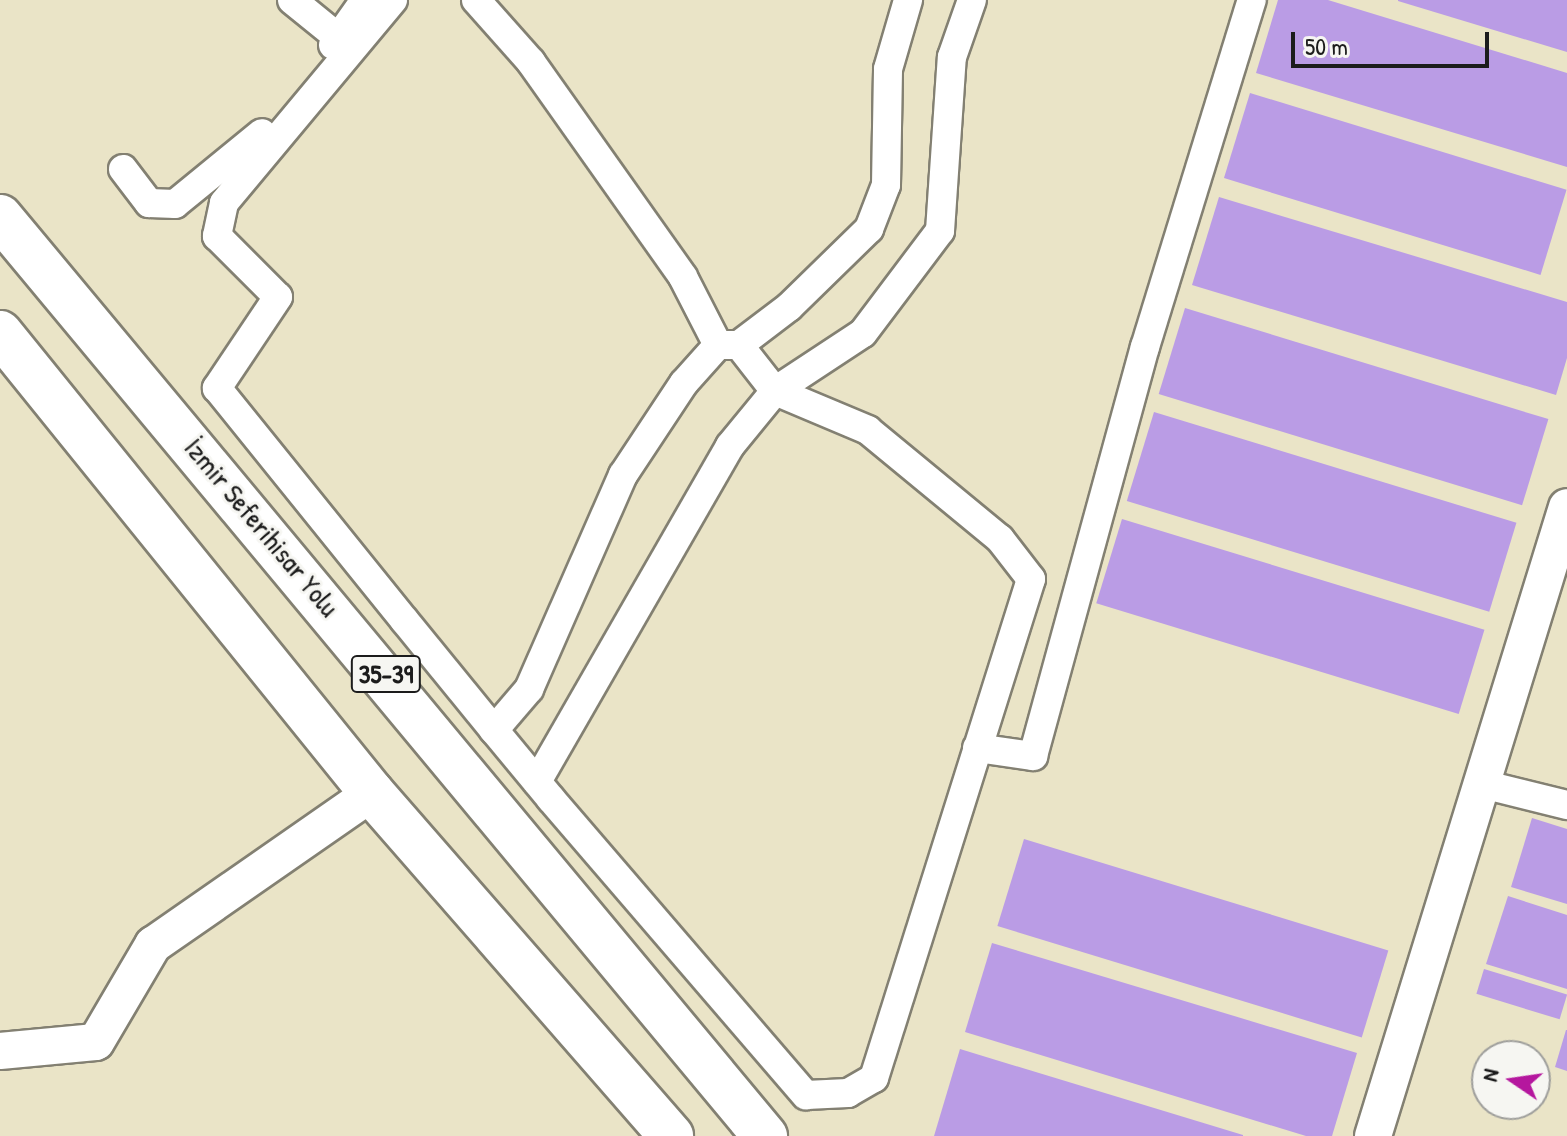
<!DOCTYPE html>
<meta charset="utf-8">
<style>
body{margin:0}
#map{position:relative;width:1567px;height:1136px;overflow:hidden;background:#eae4c7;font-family:"Patrick Hand",sans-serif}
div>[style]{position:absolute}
.building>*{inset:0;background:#ba9ce5;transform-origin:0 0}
.roads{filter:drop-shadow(2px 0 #838072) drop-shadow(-2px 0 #838072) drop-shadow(0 2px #838072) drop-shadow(0 -2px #838072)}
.minor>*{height:28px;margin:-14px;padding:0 14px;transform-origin:14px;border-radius:14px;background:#fff}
.tertiary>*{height:36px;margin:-18px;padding:0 18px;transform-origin:18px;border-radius:18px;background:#fff}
.primary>*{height:44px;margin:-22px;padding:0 22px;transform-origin:22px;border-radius:22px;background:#fff}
span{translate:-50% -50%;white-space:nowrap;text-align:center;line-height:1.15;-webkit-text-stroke:6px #f6f6f2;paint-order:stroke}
.shield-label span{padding:2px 6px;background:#f6f6f2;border:2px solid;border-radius:6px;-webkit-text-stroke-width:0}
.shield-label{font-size:26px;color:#1c1c1c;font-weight:700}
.street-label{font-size:28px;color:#1c1c1c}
.north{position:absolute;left:1471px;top:1040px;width:80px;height:80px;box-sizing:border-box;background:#f6f6f2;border:2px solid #9f9f9c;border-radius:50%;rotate:283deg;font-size:22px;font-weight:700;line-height:32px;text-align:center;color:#1c1c1c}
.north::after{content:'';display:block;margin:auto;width:28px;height:36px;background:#b5179e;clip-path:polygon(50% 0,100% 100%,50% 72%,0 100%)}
.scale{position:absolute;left:1291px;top:32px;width:198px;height:36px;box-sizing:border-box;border:4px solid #1c1c1c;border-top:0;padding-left:10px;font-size:24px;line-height:28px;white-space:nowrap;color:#1c1c1c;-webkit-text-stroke:6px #f6f6f2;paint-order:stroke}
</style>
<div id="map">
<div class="building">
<i style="clip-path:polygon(1278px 0,1328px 0,1567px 73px,1567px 167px,1256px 73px)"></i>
<i style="clip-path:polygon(1398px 0,1567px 0,1567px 52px,1398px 1px)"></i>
<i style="left:1250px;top:93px;width:331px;height:89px;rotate:17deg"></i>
<i style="clip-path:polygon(1219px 197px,1567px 302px,1567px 358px,1556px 395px,1192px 285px)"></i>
<i style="left:1185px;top:308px;width:380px;height:90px;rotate:17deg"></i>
<i style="left:1154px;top:412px;width:379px;height:93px;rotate:17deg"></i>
<i style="left:1122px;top:519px;width:379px;height:88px;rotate:17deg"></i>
<i style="clip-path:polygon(1532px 818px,1567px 829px,1567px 904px,1511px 887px)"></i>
<i style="left:1024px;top:839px;width:381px;height:91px;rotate:17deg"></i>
<i style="clip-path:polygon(1508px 896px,1567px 915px,1567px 989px,1486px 964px)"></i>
<i style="clip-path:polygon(992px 943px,1357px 1053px,1332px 1136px,1306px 1136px,965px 1032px)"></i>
<i style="left:1484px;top:969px;width:87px;height:26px;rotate:17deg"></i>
<i style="clip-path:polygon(1566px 1030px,1567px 1030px,1567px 1071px,1555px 1067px)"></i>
<i style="clip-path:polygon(960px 1049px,1243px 1135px,1243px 1136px,934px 1136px)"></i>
</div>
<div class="roads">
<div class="minor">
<i style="left:292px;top:0;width:60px;rotate:39deg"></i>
<i style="left:393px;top:0;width:264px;rotate:129.8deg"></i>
<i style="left:224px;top:203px;width:34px;rotate:102deg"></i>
<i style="left:217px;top:236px;width:86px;rotate:45deg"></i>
<i style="left:278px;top:297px;width:110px;rotate:123.8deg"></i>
<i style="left:217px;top:388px;width:299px;rotate:51.1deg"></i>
<i style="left:405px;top:621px;width:141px;rotate:50.8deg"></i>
<i style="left:494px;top:730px;width:89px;rotate:50.4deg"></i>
<i style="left:551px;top:799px;width:391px;rotate:49.3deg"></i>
<i style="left:806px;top:1095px;width:42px;rotate:-2.7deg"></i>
<i style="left:848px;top:1093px;width:30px;rotate:-30deg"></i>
<i style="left:874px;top:1078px;width:523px;rotate:-72.53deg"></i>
<i style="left:1031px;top:579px;width:51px;rotate:-127.8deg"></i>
<i style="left:1000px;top:539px;width:171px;rotate:-140.5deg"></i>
<i style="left:868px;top:430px;width:101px;rotate:-157.2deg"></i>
<i style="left:775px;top:391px;width:71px;rotate:129.3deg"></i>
<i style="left:730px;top:446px;width:387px;rotate:119.9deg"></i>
<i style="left:476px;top:0;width:83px;rotate:48.4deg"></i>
<i style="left:531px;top:62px;width:263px;rotate:54.7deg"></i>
<i style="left:683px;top:277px;width:76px;rotate:62.8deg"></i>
<i style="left:333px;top:45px;width:55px;rotate:-54.6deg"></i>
<i style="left:123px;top:169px;width:43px;rotate:52.6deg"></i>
<i style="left:149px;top:203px;width:26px;rotate:2deg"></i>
<i style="left:175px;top:204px;width:112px;rotate:-39.2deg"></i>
<i style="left:739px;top:345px;width:58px;rotate:52deg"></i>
<i style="left:775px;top:391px;width:105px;rotate:-33.4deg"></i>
<i style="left:863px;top:333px;width:128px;rotate:-53deg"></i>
<i style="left:940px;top:231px;width:174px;rotate:-86.1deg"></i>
<i style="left:952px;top:57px;width:60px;rotate:-70.7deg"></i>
<i style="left:494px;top:730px;width:54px;rotate:-49.5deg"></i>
<i style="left:529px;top:689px;width:234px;rotate:-66.3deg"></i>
<i style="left:623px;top:475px;width:110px;rotate:-56.5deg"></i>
<i style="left:684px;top:383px;width:51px;rotate:-48.2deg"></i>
<i style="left:718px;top:345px;width:21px"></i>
<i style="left:739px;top:345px;width:63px;rotate:-37.2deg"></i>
<i style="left:789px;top:307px;width:112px;rotate:-44.3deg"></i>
<i style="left:869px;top:229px;width:47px;rotate:-68.9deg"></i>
<i style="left:886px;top:185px;width:116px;rotate:-89deg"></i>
<i style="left:888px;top:69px;width:72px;rotate:-73.8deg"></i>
<i style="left:977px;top:748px;width:57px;rotate:8.1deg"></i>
<i style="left:1033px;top:756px;width:424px;rotate:-74.7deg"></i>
<i style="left:1145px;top:347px;width:363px;rotate:-72.9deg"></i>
<i style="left:1482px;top:784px;width:88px;rotate:13.9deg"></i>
</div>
<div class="tertiary">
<i style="left:0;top:1051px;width:96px;rotate:-5.4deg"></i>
<i style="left:96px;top:1042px;width:113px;rotate:-59.6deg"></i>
<i style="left:153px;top:945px;width:267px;rotate:-34.8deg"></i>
<i style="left:1373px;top:1136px;width:658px;rotate:-72.86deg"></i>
</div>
<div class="primary">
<i style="left:0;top:217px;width:1196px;rotate:50.23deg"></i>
<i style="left:0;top:333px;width:592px;rotate:51.04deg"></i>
<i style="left:372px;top:793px;width:455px;rotate:48.9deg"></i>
</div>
</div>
<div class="shield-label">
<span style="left:386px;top:674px">35-39</span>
</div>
<div class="street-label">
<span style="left:262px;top:527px;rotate:50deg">İzmir Seferihisar Yolu</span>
</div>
<div class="north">N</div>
<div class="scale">50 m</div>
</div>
